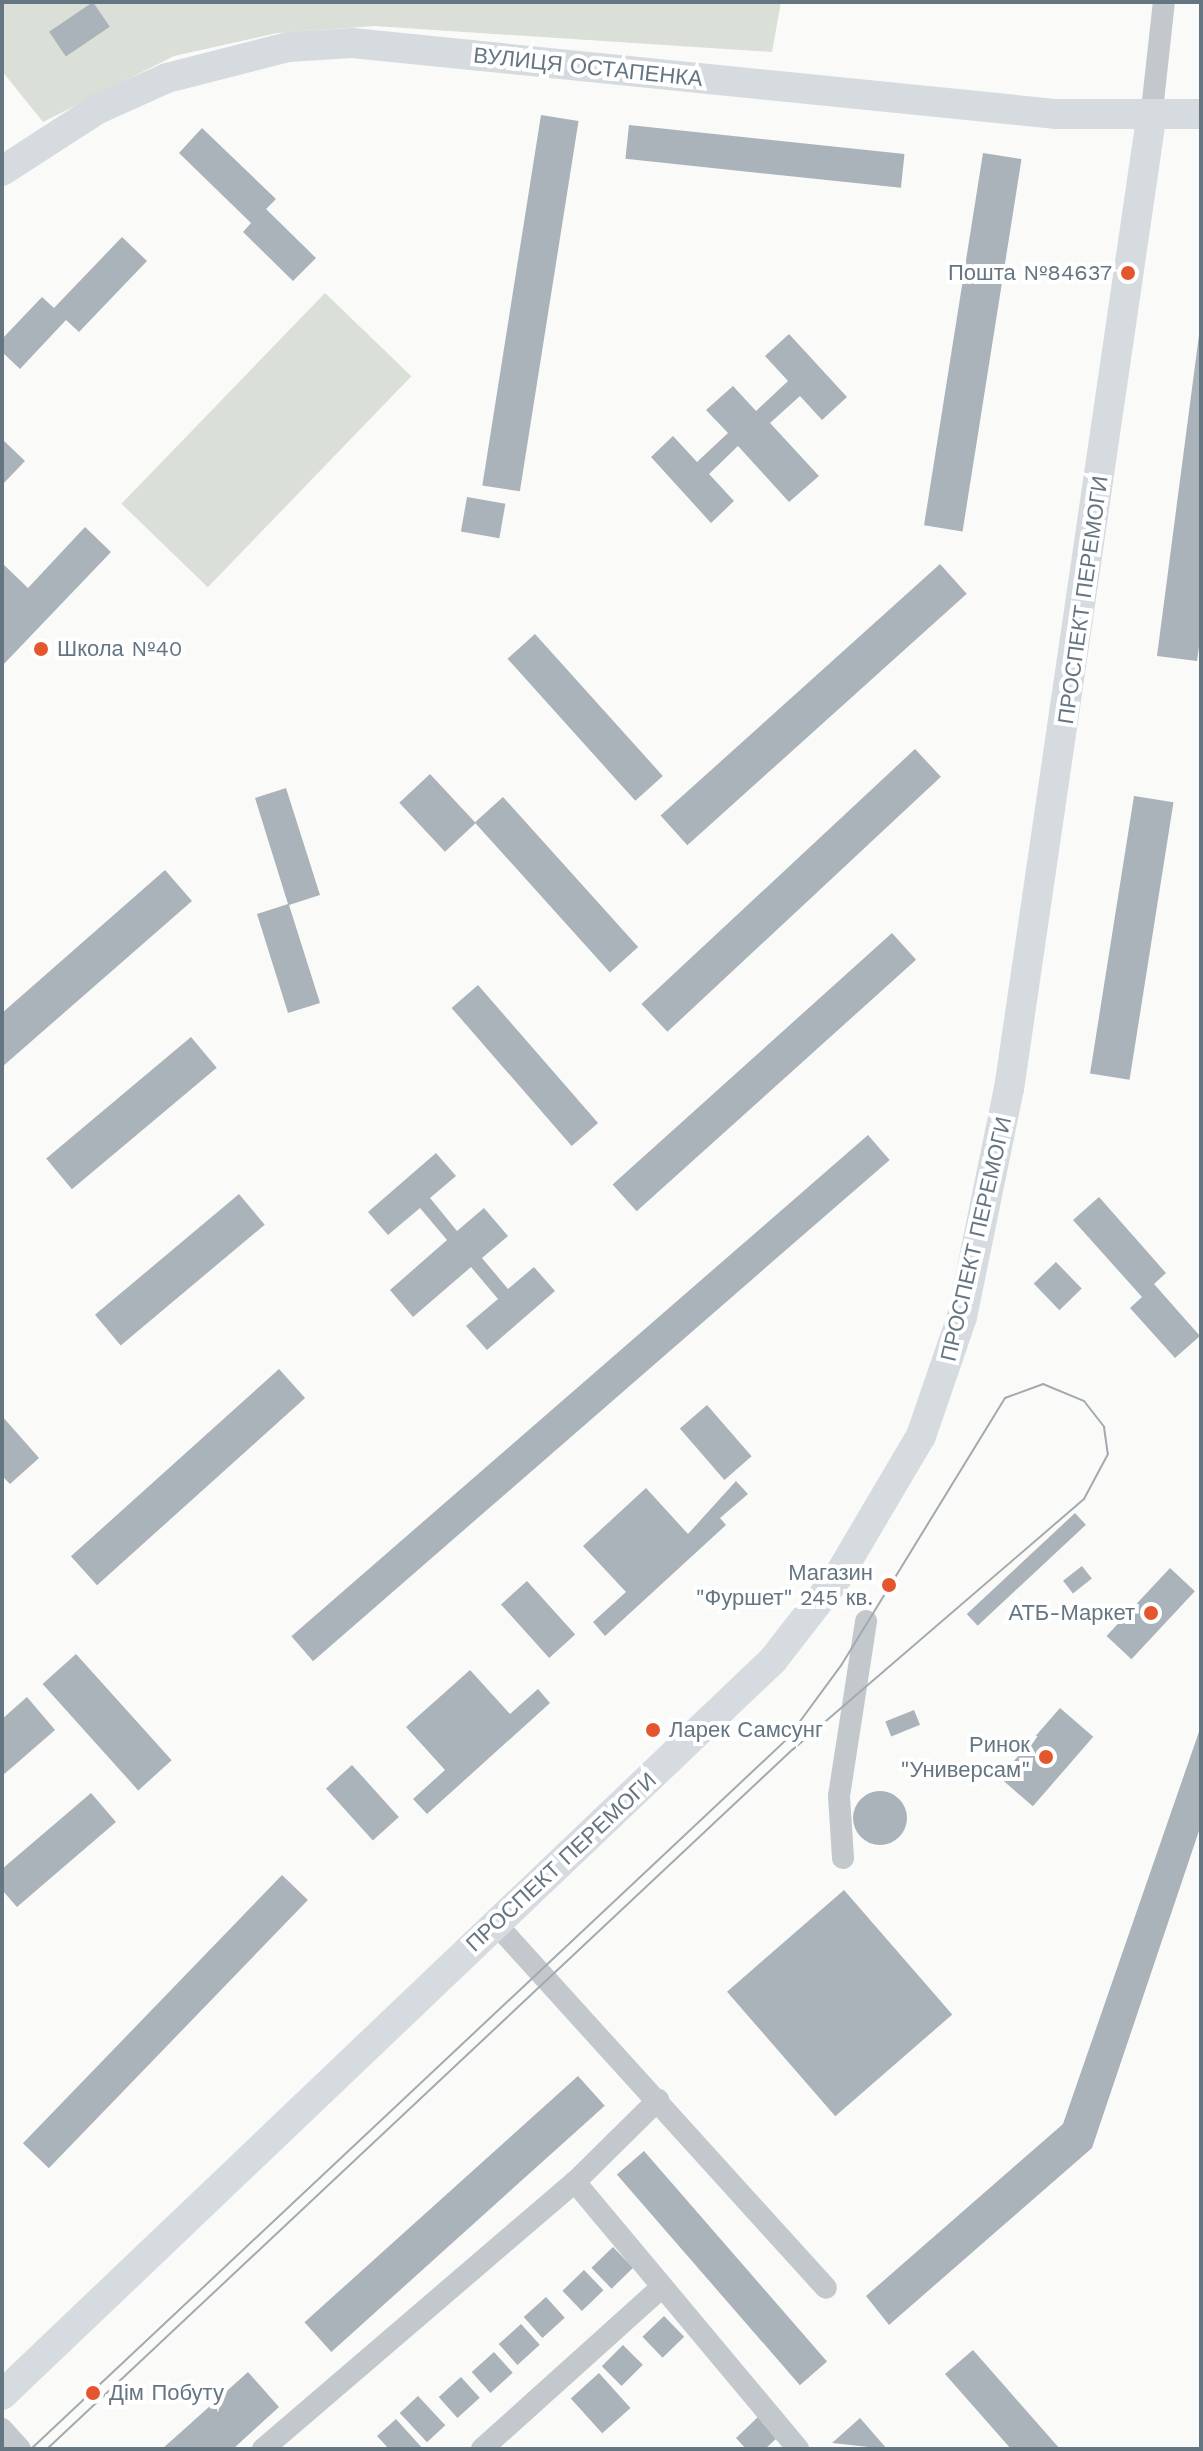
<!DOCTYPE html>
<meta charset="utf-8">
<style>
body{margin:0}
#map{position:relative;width:1203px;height:2451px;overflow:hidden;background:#fafaf8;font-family:"Work Sans",sans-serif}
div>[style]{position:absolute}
.green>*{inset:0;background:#dadfd7;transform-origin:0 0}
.building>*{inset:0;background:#aab3b9;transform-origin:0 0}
.round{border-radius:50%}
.street>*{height:22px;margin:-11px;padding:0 11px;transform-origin:11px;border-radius:11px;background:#c3c8cc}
.secondary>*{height:30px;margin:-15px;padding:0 15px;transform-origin:15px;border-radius:15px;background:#d6dbdf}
.tram>*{height:2px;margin:-1px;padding:0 1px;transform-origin:1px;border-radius:1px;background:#a2aab0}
.dots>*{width:22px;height:22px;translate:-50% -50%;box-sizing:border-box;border:4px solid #fff;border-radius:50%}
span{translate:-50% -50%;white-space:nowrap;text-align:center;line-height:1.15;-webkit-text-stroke:8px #fff;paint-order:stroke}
.street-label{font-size:22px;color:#657683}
.poi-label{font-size:22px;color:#657683}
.right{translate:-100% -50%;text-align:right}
.left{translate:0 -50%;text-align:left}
.frame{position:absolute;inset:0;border:4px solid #657683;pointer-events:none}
</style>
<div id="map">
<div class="green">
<i style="clip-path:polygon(2px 2px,781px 2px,772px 52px,374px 26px,277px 33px,174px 56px,43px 122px,2px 71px)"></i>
<i style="left:325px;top:293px;width:120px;height:293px;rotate:44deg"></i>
</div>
<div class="building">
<i style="left:93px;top:2px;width:30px;height:53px;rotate:56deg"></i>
<i style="left:541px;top:115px;width:38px;height:375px;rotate:9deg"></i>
<i style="left:629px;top:125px;width:277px;height:34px;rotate:6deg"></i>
<i style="clip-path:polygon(202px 128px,276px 199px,266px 209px,316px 258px,293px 281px,243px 232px,251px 223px,179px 153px)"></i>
<i style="left:983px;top:153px;width:39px;height:377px;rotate:9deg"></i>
<i style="clip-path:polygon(122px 237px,147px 261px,79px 332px,66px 320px,20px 369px,2px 352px,2px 339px,42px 297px,54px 308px)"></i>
<i style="clip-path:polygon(789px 334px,847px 397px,822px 420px,800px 396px,770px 423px,819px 476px,789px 502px,738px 446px,709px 474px,734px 501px,711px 523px,651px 457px,673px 436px,697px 462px,728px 433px,706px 410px,733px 386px,756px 411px,788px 381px,765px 356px)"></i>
<i style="clip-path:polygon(1199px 335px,1201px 632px,1197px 661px,1157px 656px)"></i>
<i style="clip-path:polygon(2px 439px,25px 461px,2px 485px)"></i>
<i style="left:467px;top:497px;width:39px;height:35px;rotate:10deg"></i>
<i style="clip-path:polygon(85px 527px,111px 552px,2px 666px,2px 563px,28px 588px)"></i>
<i style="left:940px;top:564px;width:40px;height:376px;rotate:48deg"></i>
<i style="left:535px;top:634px;width:191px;height:37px;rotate:48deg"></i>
<i style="left:915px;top:749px;width:38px;height:374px;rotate:47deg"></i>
<i style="left:430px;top:774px;width:67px;height:42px;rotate:47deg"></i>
<i style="clip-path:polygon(286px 788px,320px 895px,289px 905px,320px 1003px,288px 1013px,257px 914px,288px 904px,255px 798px)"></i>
<i style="left:1134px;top:796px;width:40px;height:281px;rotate:9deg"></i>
<i style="left:503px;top:797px;width:202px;height:38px;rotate:48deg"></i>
<i style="clip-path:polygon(165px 870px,192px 901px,2px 1067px,2px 1013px)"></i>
<i style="left:892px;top:933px;width:36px;height:376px;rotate:48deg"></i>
<i style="left:478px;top:985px;width:183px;height:35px;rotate:49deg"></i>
<i style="left:191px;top:1037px;width:40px;height:189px;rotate:50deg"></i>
<i style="left:868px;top:1135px;width:33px;height:764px;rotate:49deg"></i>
<i style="clip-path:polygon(436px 1153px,456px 1176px,430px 1198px,457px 1231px,484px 1208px,508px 1236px,482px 1258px,508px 1289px,534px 1267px,555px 1291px,487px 1350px,466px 1326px,498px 1299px,471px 1267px,413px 1317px,390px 1290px,447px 1240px,420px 1208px,388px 1235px,368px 1212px)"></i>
<i style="left:239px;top:1194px;width:40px;height:188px;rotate:50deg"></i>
<i style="clip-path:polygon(1099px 1197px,1166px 1273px,1154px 1284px,1200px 1336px,1175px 1358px,1130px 1308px,1142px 1297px,1073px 1220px)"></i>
<i style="left:1056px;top:1262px;width:37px;height:31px;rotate:46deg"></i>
<i style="left:279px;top:1369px;width:39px;height:280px;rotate:48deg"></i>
<i style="left:707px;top:1405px;width:68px;height:36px;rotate:49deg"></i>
<i style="clip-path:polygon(2px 1416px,39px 1458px,10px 1484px,2px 1476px)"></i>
<i style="clip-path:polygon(736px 1481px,748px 1494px,720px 1518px,726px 1525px,605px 1636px,593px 1622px,626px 1592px,583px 1546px,646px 1488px,688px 1534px)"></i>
<i style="left:1075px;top:1513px;width:16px;height:148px;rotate:47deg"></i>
<i style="left:1082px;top:1566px;width:16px;height:24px;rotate:52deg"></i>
<i style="left:1170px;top:1568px;width:34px;height:93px;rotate:43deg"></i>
<i style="left:527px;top:1581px;width:72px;height:35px;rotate:48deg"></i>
<i style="left:76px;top:1654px;width:143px;height:45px;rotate:48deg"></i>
<i style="clip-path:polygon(470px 1670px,510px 1714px,538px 1689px,550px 1703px,427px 1814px,413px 1799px,445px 1770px,406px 1727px)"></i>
<i style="clip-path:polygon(27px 1697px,55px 1730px,2px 1776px,2px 1719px)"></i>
<i style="left:1060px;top:1708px;width:44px;height:92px;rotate:41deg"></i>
<i style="left:914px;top:1710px;width:16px;height:31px;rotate:68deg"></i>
<i style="clip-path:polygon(1201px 1726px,1201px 1825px,1092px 2148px,889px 2325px,866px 2296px,1063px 2124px)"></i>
<i style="left:352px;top:1765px;width:70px;height:35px;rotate:48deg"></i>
<i class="round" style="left:853px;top:1791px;width:54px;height:54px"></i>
<i style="clip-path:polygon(91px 1793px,116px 1822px,17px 1907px,2px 1890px,2px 1869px)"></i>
<i style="left:282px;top:1875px;width:36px;height:373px;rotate:44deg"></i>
<i style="left:844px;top:1890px;width:165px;height:155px;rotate:49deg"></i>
<i style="left:578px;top:2076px;width:40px;height:368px;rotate:48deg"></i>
<i style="left:644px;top:2151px;width:279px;height:36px;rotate:49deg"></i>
<i style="left:613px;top:2247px;width:29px;height:30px;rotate:46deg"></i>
<i style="left:584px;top:2270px;width:28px;height:30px;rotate:46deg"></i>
<i style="left:546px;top:2297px;width:28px;height:30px;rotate:48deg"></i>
<i style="left:664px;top:2316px;width:29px;height:30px;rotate:46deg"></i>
<i style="left:521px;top:2324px;width:28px;height:30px;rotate:48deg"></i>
<i style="left:623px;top:2345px;width:28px;height:30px;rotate:45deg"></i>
<i style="clip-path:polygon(973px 2350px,1060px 2449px,1011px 2449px,945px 2374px)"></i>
<i style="left:494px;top:2352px;width:28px;height:30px;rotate:48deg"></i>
<i style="clip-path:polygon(248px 2372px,279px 2407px,233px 2449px,162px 2449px)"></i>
<i style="left:599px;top:2373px;width:47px;height:38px;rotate:48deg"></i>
<i style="left:461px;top:2377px;width:28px;height:30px;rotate:48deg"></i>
<i style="left:418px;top:2396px;width:40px;height:25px;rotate:47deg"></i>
<i style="clip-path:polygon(758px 2417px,777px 2438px,765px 2449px,746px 2449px,736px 2438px)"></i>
<i style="clip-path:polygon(860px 2418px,887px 2449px,832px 2443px)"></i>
<i style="clip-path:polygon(396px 2419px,423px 2449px,389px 2449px,377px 2436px)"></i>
</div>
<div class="street">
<i style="left:1151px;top:119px;width:118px;rotate:-83.7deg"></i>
<i style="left:843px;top:1858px;width:62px;rotate:-93.7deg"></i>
<i style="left:839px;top:1796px;width:177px;rotate:-81.2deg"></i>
<i style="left:496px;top:1924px;width:491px;rotate:47.8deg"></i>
<i style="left:575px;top:2182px;width:348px;rotate:50.1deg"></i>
<i style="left:2px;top:2429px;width:27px;rotate:48deg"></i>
<i style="left:263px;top:2449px;width:411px;rotate:-40.6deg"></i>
<i style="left:575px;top:2182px;width:117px;rotate:-44.7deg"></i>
<i style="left:482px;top:2449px;width:241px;rotate:-42deg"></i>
</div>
<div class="secondary">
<i style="left:2px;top:171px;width:114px;rotate:-32.9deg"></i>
<i style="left:98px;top:109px;width:76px;rotate:-24.2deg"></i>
<i style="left:167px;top:78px;width:125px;rotate:-14.4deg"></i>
<i style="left:288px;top:47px;width:64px;rotate:-3.6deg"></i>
<i style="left:352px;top:43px;width:708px;rotate:5.76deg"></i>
<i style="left:1056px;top:114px;width:145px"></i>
<i style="left:2px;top:2395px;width:1065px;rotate:-43.63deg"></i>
<i style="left:773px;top:1660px;width:108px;rotate:-52.2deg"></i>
<i style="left:839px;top:1575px;width:161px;rotate:-59.5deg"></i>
<i style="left:921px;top:1436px;width:126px;rotate:-71deg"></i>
<i style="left:962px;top:1317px;width:233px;rotate:-78.4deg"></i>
<i style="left:1009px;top:1089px;width:980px;rotate:-81.67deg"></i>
</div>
<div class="tram">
<i style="left:31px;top:2449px;width:1037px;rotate:-43.2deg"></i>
<i style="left:787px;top:1739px;width:93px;rotate:-53.7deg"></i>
<i style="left:842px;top:1664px;width:312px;rotate:-58.5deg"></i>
<i style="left:1005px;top:1398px;width:40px;rotate:-20.2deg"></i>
<i style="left:1043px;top:1384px;width:44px;rotate:22.5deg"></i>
<i style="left:1084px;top:1401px;width:33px;rotate:52deg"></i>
<i style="left:1104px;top:1427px;width:27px;rotate:82deg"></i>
<i style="left:1108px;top:1454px;width:51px;rotate:118.1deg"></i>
<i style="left:1084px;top:1499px;width:384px;rotate:139.3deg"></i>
<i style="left:793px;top:1749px;width:1023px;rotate:136.82deg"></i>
</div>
<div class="dots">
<i style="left:1128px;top:273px;background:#e4572e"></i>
<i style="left:41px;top:649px;background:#e4572e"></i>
<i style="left:889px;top:1585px;background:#e4572e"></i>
<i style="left:1151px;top:1613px;background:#e4572e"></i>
<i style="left:653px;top:1730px;background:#e4572e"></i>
<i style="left:1046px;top:1757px;background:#e4572e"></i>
<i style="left:93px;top:2393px;background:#e4572e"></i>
</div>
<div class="street-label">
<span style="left:588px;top:67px;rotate:6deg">ВУЛИЦЯ ОСТАПЕНКА</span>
<span style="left:1083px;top:600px;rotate:-82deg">ПРОСПЕКТ ПЕРЕМОГИ</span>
<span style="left:976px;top:1239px;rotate:-77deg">ПРОСПЕКТ ПЕРЕМОГИ</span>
<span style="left:561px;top:1862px;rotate:-43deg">ПРОСПЕКТ ПЕРЕМОГИ</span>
</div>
<div class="poi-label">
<span class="right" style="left:1112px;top:273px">Пошта №84637</span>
<span class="left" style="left:57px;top:649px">Школа №40</span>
<span class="right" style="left:873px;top:1585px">Магазин<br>"Фуршет" 245 кв.</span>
<span class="right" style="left:1135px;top:1613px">АТБ-Маркет</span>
<span class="left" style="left:669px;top:1730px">Ларек Самсунг</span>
<span class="right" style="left:1030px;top:1757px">Ринок<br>"Универсам"</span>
<span class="left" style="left:109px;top:2393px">Дім Побуту</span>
</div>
<div class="frame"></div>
</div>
